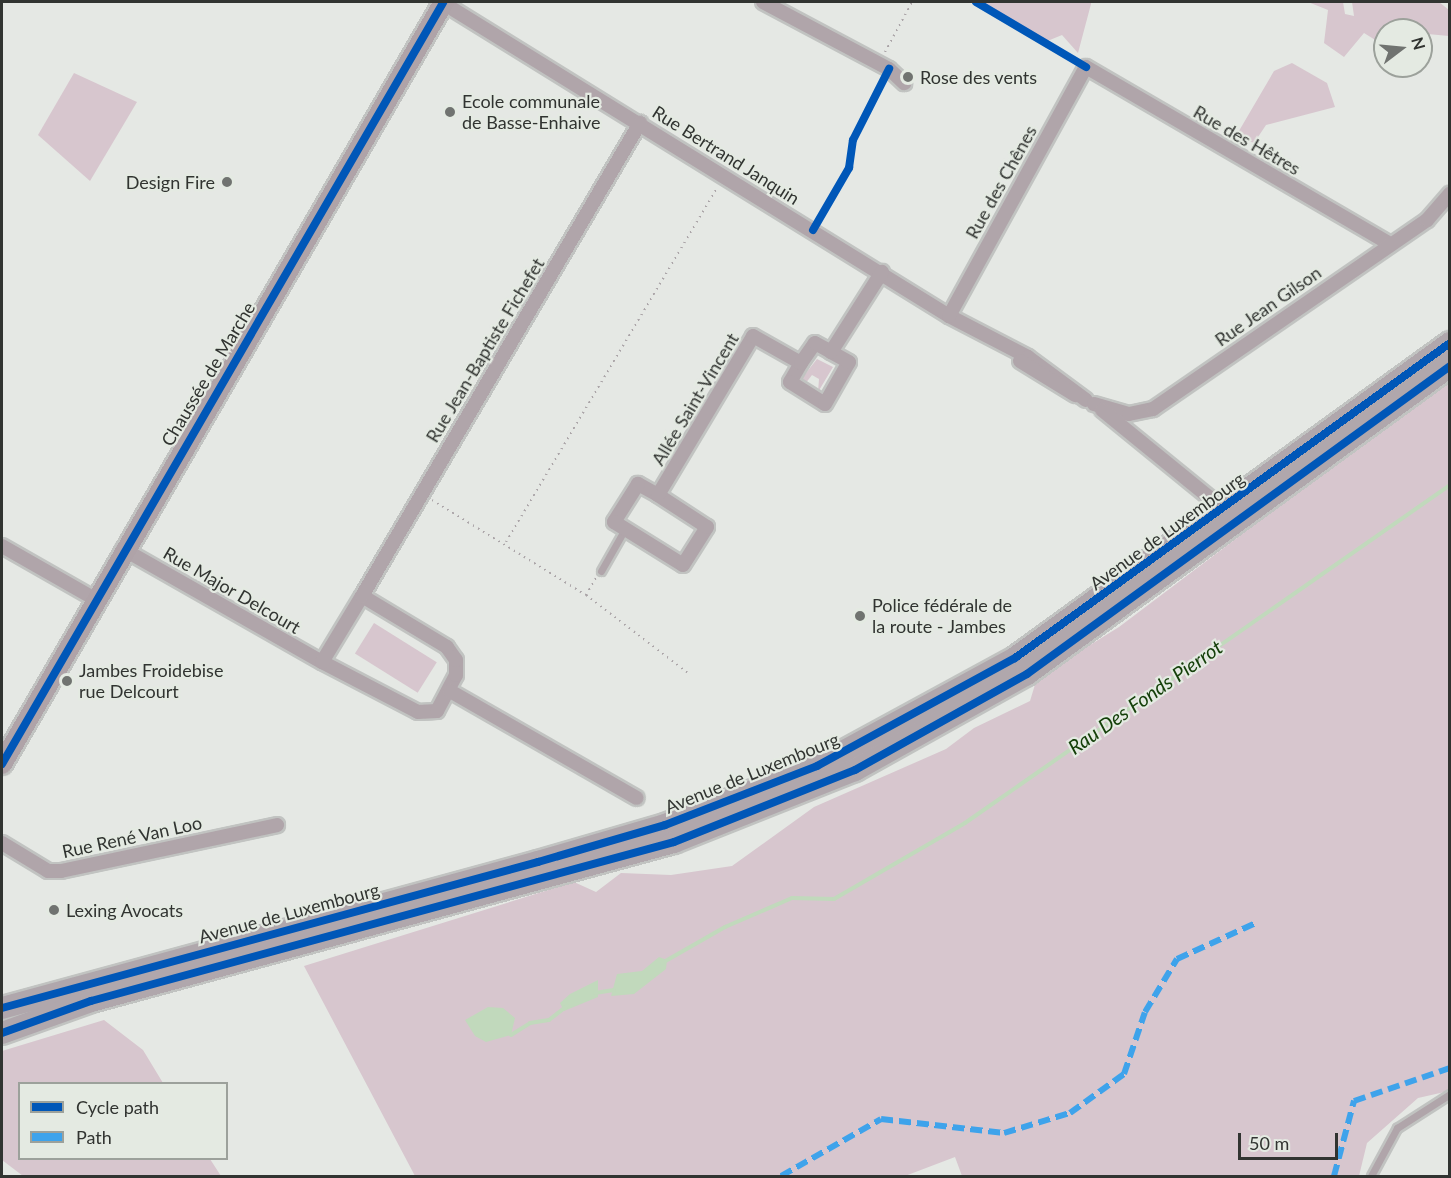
<!DOCTYPE html>
<meta charset="utf-8">
<style>
body{margin:0}
#map{position:relative;width:1451px;height:1178px;overflow:hidden;background:#e5e8e4;font-family:Lato,sans-serif}
div>[style]{position:absolute}
.green>*{inset:0;background:#d7c6ce;transform-origin:0 0}
.water>*{inset:0;background:#c1d9bc}
.stream>*{height:4px;margin:-2px;padding:0 2px;transform-origin:2px;border-radius:2px;background:#c1d9bc}
.path>*{height:2px;margin-top:-1px;transform-origin:0;background:repeating-linear-gradient(90deg,#aba5a8 0 1.5px,transparent 0 6px)}
.roads{filter:drop-shadow(2px 0 #c1c3c1) drop-shadow(-2px 0 #c1c3c1) drop-shadow(0 2px #c1c3c1) drop-shadow(0 -2px #c1c3c1)}
.service>*{height:7px;margin:-3.5px;padding:0 3.5px;transform-origin:3.5px;border-radius:3.5px;background:#b0a5aa}
.minor>*{height:14px;margin:-7px;padding:0 7px;transform-origin:7px;border-radius:7px;background:#b0a5aa}
.secondary>*{height:20px;margin:-10px;padding:0 10px;transform-origin:10px;border-radius:10px;background:#afa3a8}
.primary>*{height:22px;margin:-11px;padding:0 11px;transform-origin:11px;border-radius:11px;background:#b0a7ac}
.quiet>*{height:6px;margin-top:-3px;transform-origin:0;background:repeating-linear-gradient(90deg,#3ea3eb 0 12px,transparent 0 18px)}
.cycleway>*{height:8px;margin:-4px;padding:0 4px;transform-origin:4px;border-radius:4px;background:#0057b8}
.dots>*{width:16px;height:16px;translate:-50% -50%;box-sizing:border-box;border:3px solid #e4eae2;border-radius:50%}
span{translate:-50% -50%;white-space:nowrap;text-align:center;line-height:1.15;-webkit-text-stroke:4.5px #e4eae2;paint-order:stroke}
.poi-label{font-size:18px;color:#313431}
.left{translate:0 -50%;text-align:left}
.right{translate:-100% -50%;text-align:right}
.street-label{font-size:18px;color:#313431}
.water-label{font-size:20px;color:#15400a;font-style:italic}
.frame{position:absolute;inset:0;border:3px solid #313431;pointer-events:none}
.legend{position:absolute;left:18px;top:1082px;width:210px;height:78px;box-sizing:border-box;background:#e4eae2;border:2px solid #9ca19b;margin:0;padding:8px 10px;list-style:none;font-size:18px;color:#313431}
.legend li{display:flex;align-items:center;gap:12px;height:30px}
.legend b{width:30px;border:2px solid #9ca19b}
.north{position:absolute;left:1373px;top:18px;width:60px;height:60px;box-sizing:border-box;background:#e4eae2;border:2px solid #9ca19b;border-radius:50%;rotate:74deg;font-size:16px;font-weight:700;line-height:24px;text-align:center;color:#313431}
.north::after{content:'';display:block;margin:auto;width:21px;height:27px;background:#707370;clip-path:polygon(50% 0,100% 100%,50% 72%,0 100%)}
.scale{position:absolute;left:1238px;top:1133px;width:100px;height:27px;box-sizing:border-box;border:3px solid #313431;border-top:0;padding-left:8px;font-size:18px;line-height:21px;white-space:nowrap;color:#313431;-webkit-text-stroke:4px #e4eae2;paint-order:stroke}
</style>
<div id="map">
<div class="green">
<i style="clip-path:polygon(976px 2px,1091px 2px,1091px 4px,1078px 53px,1062px 35px,1045px 42px)"></i>
<i style="clip-path:polygon(1308px 2px,1343px 2px,1345px 14px,1354px 16px,1352px 2px,1439px 2px,1449px 10px,1449px 36px,1385px 30px,1385px 46px,1364px 33px,1344px 57px,1324px 43px,1328px 10px)"></i>
<i style="clip-path:polygon(1292px 63px,1327px 83px,1335px 107px,1266px 125px,1254px 143px,1236px 136px,1274px 71px)"></i>
<i style="clip-path:polygon(74px 73px,137px 102px,90px 181px,38px 135px)"></i>
<i style="clip-path:polygon(817px 359px,833px 367px,818px 392px,819px 379px,812px 375px,805px 384px,802px 378px)"></i>
<i style="clip-path:polygon(1449px 378px,1449px 1091px,1418px 1098px,1367px 1143px,1359px 1176px,962px 1176px,955px 1157px,905px 1176px,415px 1176px,304px 966px,574px 882px,596px 892px,621px 873px,671px 875px,732px 866px,814px 807px,946px 749px,974px 728px,1030px 701px,1037px 678px,1119px 627px)"></i>
<i style="left:374px;top:623px;width:74px;height:36px;rotate:32deg"></i>
<i style="clip-path:polygon(104px 1020px,143px 1050px,163px 1083px,20px 1084px,20px 1158px,210px 1159px,221px 1176px,23px 1176px,2px 1160px,2px 1051px)"></i>
</div>
<div class="water">
<i style="clip-path:polygon(659px 957px,667px 960px,666px 969px,634px 994px,611px 996px,617px 974px,642px 971px)"></i>
<i style="clip-path:polygon(598px 980px,598px 997px,564px 1011px,560px 1003px,570px 994px)"></i>
<i style="clip-path:polygon(488px 1007px,503px 1008px,515px 1018px,511px 1035px,486px 1042px,475px 1036px,465px 1020px)"></i>
</div>
<div class="stream">
<i style="left:662px;top:963px;width:73px;rotate:-29.7deg"></i>
<i style="left:725px;top:927px;width:73px;rotate:-23.4deg"></i>
<i style="left:792px;top:898px;width:42px;rotate:1.4deg"></i>
<i style="left:834px;top:899px;width:151px;rotate:-30.1deg"></i>
<i style="left:965px;top:823px;width:591px;rotate:-34.87deg"></i>
<i style="left:595px;top:993px;width:19px;rotate:-9deg"></i>
<i style="left:511px;top:1035px;width:22px;rotate:-32deg"></i>
<i style="left:530px;top:1023px;width:19px;rotate:-9deg"></i>
<i style="left:549px;top:1020px;width:23px;rotate:-38deg"></i>
</div>
<div class="path">
<i style="left:976px;top:2px;width:116px;rotate:30.5deg"></i>
<i style="left:885px;top:52px;width:57px;rotate:-61.6deg"></i>
<i style="left:819px;top:220px;width:60px;rotate:-60deg"></i>
<i style="left:849px;top:168px;width:28px;rotate:-82deg"></i>
<i style="left:853px;top:140px;width:64px;rotate:-62.2deg"></i>
<i style="left:432px;top:500px;width:181px;rotate:31.7deg"></i>
<i style="left:586px;top:595px;width:128px;rotate:37.4deg"></i>
<i style="left:506px;top:542px;width:412px;rotate:-59.2deg"></i>
<i style="left:586px;top:595px;width:20px;rotate:-60deg"></i>
</div>
<div class="roads">
<div class="service">
<i style="left:601px;top:571px;width:48px;rotate:-60.3deg"></i>
<i style="left:1371px;top:1176px;width:55px;rotate:-61.6deg"></i>
<i style="left:1397px;top:1128px;width:63px;rotate:-32.7deg"></i>
</div>
<div class="minor">
<i style="left:763px;top:2px;width:143px;rotate:28deg"></i>
<i style="left:889px;top:69px;width:21px;rotate:43deg"></i>
<i style="left:443px;top:3px;width:595px;rotate:31.74deg"></i>
<i style="left:949px;top:316px;width:89px;rotate:27.4deg"></i>
<i style="left:1028px;top:357px;width:72px;rotate:36.6deg"></i>
<i style="left:949px;top:316px;width:284px;rotate:-61.2deg"></i>
<i style="left:1086px;top:67px;width:352px;rotate:30.2deg"></i>
<i style="left:1020px;top:361px;width:65px;rotate:31.7deg"></i>
<i style="left:801px;top:363px;width:22px;rotate:120deg"></i>
<i style="left:790px;top:382px;width:41px;rotate:32.2deg"></i>
<i style="left:825px;top:404px;width:48px;rotate:-60.3deg"></i>
<i style="left:849px;top:362px;width:21px;rotate:-151deg"></i>
<i style="left:1094px;top:404px;width:36px;rotate:16deg"></i>
<i style="left:1129px;top:414px;width:25px;rotate:-12deg"></i>
<i style="left:1153px;top:409px;width:333px;rotate:-34.6deg"></i>
<i style="left:1427px;top:220px;width:35px;rotate:-49deg"></i>
<i style="left:1102px;top:410px;width:160px;rotate:39.2deg"></i>
<i style="left:658px;top:495px;width:23px;rotate:-151deg"></i>
<i style="left:638px;top:484px;width:45px;rotate:122.3deg"></i>
<i style="left:614px;top:522px;width:81px;rotate:31.9deg"></i>
<i style="left:683px;top:565px;width:45px;rotate:-57.7deg"></i>
<i style="left:707px;top:527px;width:59px;rotate:-146.9deg"></i>
<i style="left:658px;top:495px;width:185px;rotate:-59.1deg"></i>
<i style="left:753px;top:336px;width:55px;rotate:29.4deg"></i>
<i style="left:801px;top:363px;width:24px;rotate:-55deg"></i>
<i style="left:815px;top:343px;width:18px;rotate:29deg"></i>
<i style="left:831px;top:352px;width:95px;rotate:-57.5deg"></i>
<i style="left:2px;top:546px;width:107px;rotate:29.7deg"></i>
<i style="left:123px;top:549px;width:229px;rotate:29.6deg"></i>
<i style="left:322px;top:662px;width:108px;rotate:27.5deg"></i>
<i style="left:418px;top:712px;width:19px;rotate:-3deg"></i>
<i style="left:437px;top:711px;width:41px;rotate:-62.2deg"></i>
<i style="left:456px;top:675px;width:15px;rotate:-90deg"></i>
<i style="left:456px;top:660px;width:16px;rotate:-125deg"></i>
<i style="left:447px;top:647px;width:99px;rotate:-149deg"></i>
<i style="left:362px;top:596px;width:77px;rotate:121.2deg"></i>
<i style="left:362px;top:596px;width:549px;rotate:-59.56deg"></i>
<i style="left:450px;top:691px;width:215px;rotate:29.8deg"></i>
<i style="left:2px;top:843px;width:54px;rotate:31.3deg"></i>
<i style="left:48px;top:871px;width:13px"></i>
<i style="left:61px;top:871px;width:221px;rotate:-12deg"></i>
</div>
<div class="secondary">
<i style="left:2px;top:764px;width:881px;rotate:-59.88deg"></i>
</div>
<div class="primary">
<i style="left:2px;top:1008px;width:556px;rotate:-15.24deg"></i>
<i style="left:538px;top:862px;width:132px;rotate:-16.2deg"></i>
<i style="left:665px;top:825px;width:163px;rotate:-21.2deg"></i>
<i style="left:817px;top:766px;width:226px;rotate:-28.6deg"></i>
<i style="left:1015px;top:658px;width:537px;rotate:-35.91deg"></i>
<i style="left:2px;top:1033px;width:95px;rotate:-19.8deg"></i>
<i style="left:91px;top:1001px;width:604px;rotate:-15.26deg"></i>
<i style="left:674px;top:842px;width:195px;rotate:-21.7deg"></i>
<i style="left:855px;top:770px;width:197px;rotate:-29.2deg"></i>
<i style="left:1027px;top:674px;width:523px;rotate:-36.06deg"></i>
</div>
</div>
<div class="quiet">
<i style="left:781px;top:1176px;width:115px;rotate:-29.7deg"></i>
<i style="left:881px;top:1119px;width:124px;rotate:6.5deg"></i>
<i style="left:1004px;top:1133px;width:69px;rotate:-16.9deg"></i>
<i style="left:1070px;top:1113px;width:67px;rotate:-35.8deg"></i>
<i style="left:1124px;top:1074px;width:65px;rotate:-71.3deg"></i>
<i style="left:1145px;top:1012px;width:62px;rotate:-58.9deg"></i>
<i style="left:1177px;top:959px;width:89px;rotate:-24.6deg"></i>
<i style="left:1334px;top:1176px;width:78px;rotate:-75.1deg"></i>
<i style="left:1354px;top:1101px;width:102px;rotate:-19deg"></i>
</div>
<div class="cycleway">
<i style="left:976px;top:2px;width:128px;rotate:30.6deg"></i>
<i style="left:813px;top:230px;width:72px;rotate:-59.9deg"></i>
<i style="left:849px;top:168px;width:28px;rotate:-82deg"></i>
<i style="left:853px;top:140px;width:80px;rotate:-63.1deg"></i>
<i style="left:2px;top:764px;width:880px;rotate:-59.91deg"></i>
<i style="left:2px;top:1008px;width:556px;rotate:-15.24deg"></i>
<i style="left:538px;top:862px;width:132px;rotate:-16.2deg"></i>
<i style="left:665px;top:825px;width:163px;rotate:-21.2deg"></i>
<i style="left:817px;top:766px;width:226px;rotate:-28.6deg"></i>
<i style="left:1015px;top:658px;width:537px;rotate:-35.91deg"></i>
<i style="left:2px;top:1033px;width:95px;rotate:-19.8deg"></i>
<i style="left:91px;top:1001px;width:604px;rotate:-15.26deg"></i>
<i style="left:674px;top:842px;width:195px;rotate:-21.7deg"></i>
<i style="left:855px;top:770px;width:197px;rotate:-29.2deg"></i>
<i style="left:1027px;top:674px;width:523px;rotate:-36.06deg"></i>
</div>
<div class="dots">
<i style="left:908px;top:77px;background:#707370"></i>
<i style="left:450px;top:112px;background:#707370"></i>
<i style="left:227px;top:182px;background:#707370"></i>
<i style="left:860px;top:616px;background:#707370"></i>
<i style="left:67px;top:681px;background:#707370"></i>
<i style="left:54px;top:910px;background:#707370"></i>
</div>
<div class="poi-label">
<span class="left" style="left:920px;top:77px">Rose des vents</span>
<span class="left" style="left:462px;top:112px">Ecole communale<br>de Basse-Enhaive</span>
<span class="right" style="left:215px;top:182px">Design Fire</span>
<span class="left" style="left:872px;top:616px">Police fédérale de<br>la route - Jambes</span>
<span class="left" style="left:79px;top:681px">Jambes Froidebise<br>rue Delcourt</span>
<span class="left" style="left:66px;top:910px">Lexing Avocats</span>
</div>
<div class="street-label">
<span style="left:1247px;top:140px;rotate:30deg">Rue des Hêtres</span>
<span style="left:726px;top:155px;rotate:32deg">Rue Bertrand Janquin</span>
<span style="left:1001px;top:182px;rotate:-61deg">Rue des Chênes</span>
<span style="left:1268px;top:306px;rotate:-35deg">Rue Jean Gilson</span>
<span style="left:485px;top:350px;rotate:-59deg">Rue Jean-Baptiste Fichefet</span>
<span style="left:208px;top:374px;rotate:-59deg">Chaussée de Marche</span>
<span style="left:695px;top:399px;rotate:-59deg">Allée Saint-Vincent</span>
<span style="left:1167px;top:531px;rotate:-36deg">Avenue de Luxembourg</span>
<span style="left:232px;top:590px;rotate:30deg">Rue Major Delcourt</span>
<span style="left:752px;top:773px;rotate:-22deg">Avenue de Luxembourg</span>
<span style="left:132px;top:837px;rotate:-12deg">Rue René Van Loo</span>
<span style="left:289px;top:913px;rotate:-15deg">Avenue de Luxembourg</span>
</div>
<div class="water-label">
<span style="left:1145px;top:697px;rotate:-35deg">Rau Des Fonds Pierrot</span>
</div>
<div class="frame"></div>
<ul class="legend">
<li><b style="height:8px;background:#0057b8"></b>Cycle path</li>
<li><b style="height:8px;background:#3ea3eb"></b>Path</li>
</ul>
<div class="north">N</div>
<div class="scale">50 m</div>
</div>
